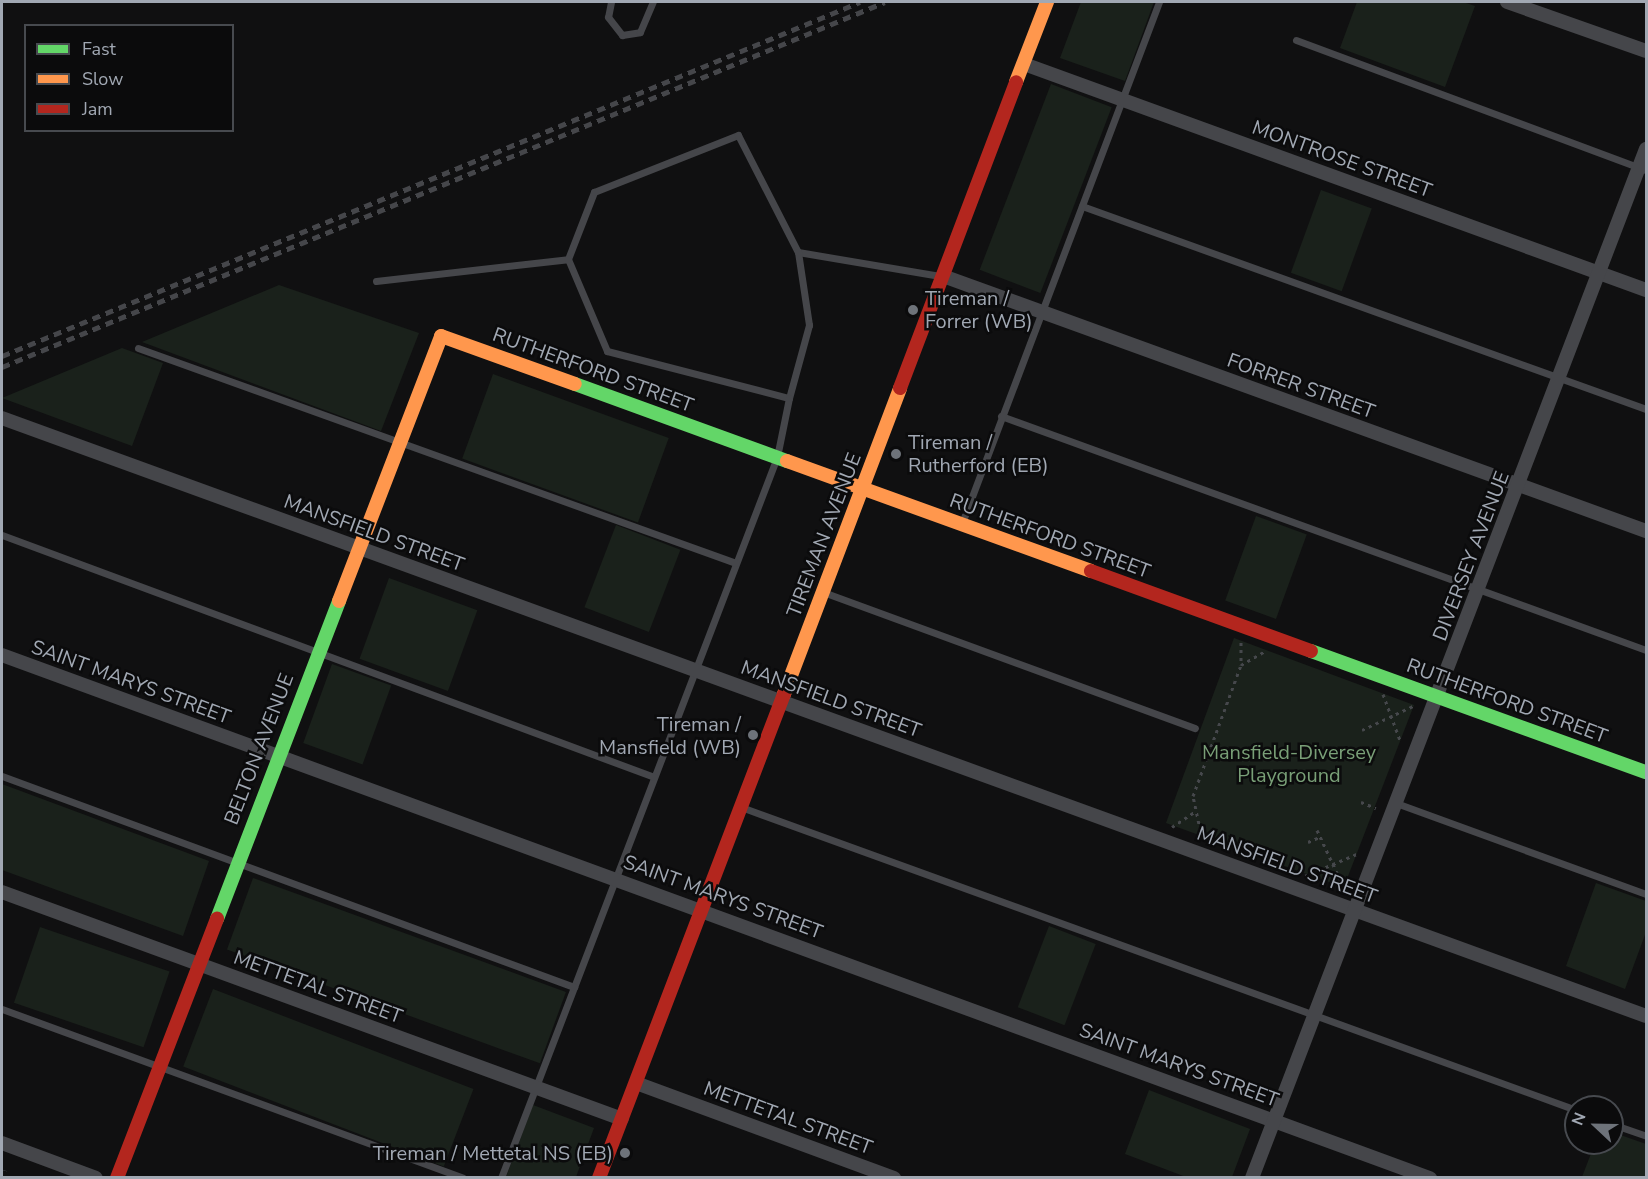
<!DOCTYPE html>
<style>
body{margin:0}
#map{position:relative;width:1648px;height:1179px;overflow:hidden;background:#101011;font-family:"Nunito Sans",sans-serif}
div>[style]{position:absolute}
.green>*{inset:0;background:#1a211b;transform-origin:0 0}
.path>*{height:3px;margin-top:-1.5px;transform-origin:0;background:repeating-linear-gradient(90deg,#46484c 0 3px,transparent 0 7.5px)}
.lane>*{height:7px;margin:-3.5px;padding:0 3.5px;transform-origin:3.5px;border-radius:3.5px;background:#45464a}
.street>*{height:14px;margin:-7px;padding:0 7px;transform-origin:7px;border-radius:7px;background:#45464a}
.fast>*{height:14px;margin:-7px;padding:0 7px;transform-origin:7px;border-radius:7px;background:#63d668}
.slow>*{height:14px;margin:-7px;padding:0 7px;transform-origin:7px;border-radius:7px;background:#ff974d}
.jam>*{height:14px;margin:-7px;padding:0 7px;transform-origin:7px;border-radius:7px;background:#b3261e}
.rail>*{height:4.5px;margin-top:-2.25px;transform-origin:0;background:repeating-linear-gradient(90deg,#45464a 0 8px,transparent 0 14px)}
.dots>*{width:16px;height:16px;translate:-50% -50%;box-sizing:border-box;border:3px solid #0b0b0c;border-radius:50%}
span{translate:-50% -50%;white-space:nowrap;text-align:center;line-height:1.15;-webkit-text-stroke:5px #0b0b0c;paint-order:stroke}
.street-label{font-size:20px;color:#a1a8b3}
.poi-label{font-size:20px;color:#a1a8b3}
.left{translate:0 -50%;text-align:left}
.right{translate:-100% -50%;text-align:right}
.park-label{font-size:20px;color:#799f77}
.frame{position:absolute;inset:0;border:3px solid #a1a8b3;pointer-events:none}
.legend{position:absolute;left:24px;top:24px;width:210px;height:108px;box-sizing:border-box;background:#0b0b0c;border:2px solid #474a4f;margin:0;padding:8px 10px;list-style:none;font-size:18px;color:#a1a8b3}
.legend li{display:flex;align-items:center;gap:12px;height:30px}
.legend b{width:30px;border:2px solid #474a4f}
.north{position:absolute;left:1564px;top:1095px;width:60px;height:60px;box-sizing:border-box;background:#0b0b0c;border:2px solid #474a4f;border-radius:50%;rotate:292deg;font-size:16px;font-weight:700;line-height:24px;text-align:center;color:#a1a8b3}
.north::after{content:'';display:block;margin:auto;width:21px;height:27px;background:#6e737a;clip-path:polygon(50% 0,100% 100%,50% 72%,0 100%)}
</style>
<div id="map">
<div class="green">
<i style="clip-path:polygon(1081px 2px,1154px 2px,1125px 81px,1060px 58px)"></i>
<i style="clip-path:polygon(1357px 2px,1463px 2px,1475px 6px,1445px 87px,1340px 48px)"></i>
<i style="left:1051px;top:84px;width:65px;height:199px;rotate:21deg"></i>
<i style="left:1321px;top:190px;width:54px;height:88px;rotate:20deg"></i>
<i style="clip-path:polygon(279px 285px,419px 333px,381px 431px,142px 342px)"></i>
<i style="clip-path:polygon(122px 348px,163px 363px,132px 446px,2px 398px)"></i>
<i style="left:493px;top:374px;width:187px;height:90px;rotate:20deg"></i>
<i style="left:1256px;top:516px;width:54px;height:90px;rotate:20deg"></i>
<i style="left:616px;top:525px;width:69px;height:88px;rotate:21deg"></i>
<i style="left:389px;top:578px;width:94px;height:86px;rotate:20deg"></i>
<i style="clip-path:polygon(1234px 638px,1414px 705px,1345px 884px,1340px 886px,1166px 823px)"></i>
<i style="left:332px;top:664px;width:63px;height:84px;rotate:20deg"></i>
<i style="clip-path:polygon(2px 784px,209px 861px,183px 936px,2px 870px)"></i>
<i style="left:253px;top:878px;width:333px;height:76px;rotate:20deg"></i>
<i style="clip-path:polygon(1596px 883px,1646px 901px,1646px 932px,1625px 989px,1566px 966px)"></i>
<i style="left:1049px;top:926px;width:50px;height:87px;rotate:21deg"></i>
<i style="left:40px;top:927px;width:137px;height:80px;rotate:19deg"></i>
<i style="left:213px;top:989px;width:279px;height:83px;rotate:21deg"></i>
<i style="clip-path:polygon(1149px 1090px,1250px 1129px,1232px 1177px,1186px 1177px,1125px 1154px)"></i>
<i style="clip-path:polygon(533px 1105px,594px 1128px,576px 1177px,506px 1177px)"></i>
<i style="clip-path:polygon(1612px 1132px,1646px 1144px,1646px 1177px,1582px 1177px,1595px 1143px,1612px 1143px)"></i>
</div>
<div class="path">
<i style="left:1241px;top:642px;width:23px;rotate:90deg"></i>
<i style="left:1383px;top:694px;width:52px;rotate:69.8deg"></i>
<i style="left:1362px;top:730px;width:59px;rotate:-25.3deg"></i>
<i style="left:1361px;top:802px;width:16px;rotate:22deg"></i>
<i style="left:1172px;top:827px;width:27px;rotate:-34deg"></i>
<i style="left:1317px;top:830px;width:66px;rotate:65deg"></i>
<i style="left:1202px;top:838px;width:43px;rotate:-102.1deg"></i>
<i style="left:1193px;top:796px;width:140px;rotate:-69.9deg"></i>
<i style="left:1241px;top:665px;width:28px;rotate:-30deg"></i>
<i style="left:1308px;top:842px;width:13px;rotate:-23deg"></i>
<i style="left:1305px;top:876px;width:59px;rotate:-23.1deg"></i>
<i style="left:3px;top:1178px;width:8px;rotate:-76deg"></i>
</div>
<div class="lane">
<i style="left:611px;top:2px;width:15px;rotate:101deg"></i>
<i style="left:608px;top:17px;width:23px;rotate:52deg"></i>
<i style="left:622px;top:35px;width:18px;rotate:-9deg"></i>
<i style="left:640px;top:32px;width:33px;rotate:-67deg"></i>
<i style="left:1296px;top:40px;width:373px;rotate:20.4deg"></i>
<i style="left:1082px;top:206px;width:599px;rotate:19.8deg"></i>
<i style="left:798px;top:252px;width:144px;rotate:9.6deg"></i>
<i style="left:568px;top:259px;width:72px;rotate:-68.8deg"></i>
<i style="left:594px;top:192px;width:155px;rotate:-21.6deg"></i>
<i style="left:738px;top:135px;width:131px;rotate:62.9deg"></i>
<i style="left:798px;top:252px;width:74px;rotate:81.4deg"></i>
<i style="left:809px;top:325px;width:76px;rotate:105.3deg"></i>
<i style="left:376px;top:281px;width:193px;rotate:-6.5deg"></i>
<i style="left:568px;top:259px;width:100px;rotate:67deg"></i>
<i style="left:607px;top:351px;width:188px;rotate:14.5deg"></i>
<i style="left:789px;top:398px;width:60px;rotate:101.5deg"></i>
<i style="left:777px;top:457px;width:772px;rotate:110.95deg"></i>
<i style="left:138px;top:348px;width:635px;rotate:19.78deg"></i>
<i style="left:1001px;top:416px;width:686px;rotate:19.94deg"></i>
<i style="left:962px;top:523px;width:557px;rotate:-69.29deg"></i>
<i style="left:2px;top:535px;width:695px;rotate:20.36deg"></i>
<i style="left:823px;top:592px;width:396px;rotate:20.1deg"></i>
<i style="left:2px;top:776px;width:610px;rotate:20.25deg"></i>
<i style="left:1396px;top:803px;width:266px;rotate:20deg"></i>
<i style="left:741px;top:807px;width:888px;rotate:19.94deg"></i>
<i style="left:2px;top:1009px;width:491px;rotate:20.1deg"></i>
<i style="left:1612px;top:1124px;width:36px;rotate:19deg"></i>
</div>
<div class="street">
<i style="left:1507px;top:2px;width:147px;rotate:19.4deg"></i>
<i style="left:1024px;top:64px;width:662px;rotate:19.97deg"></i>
<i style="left:943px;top:276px;width:748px;rotate:19.94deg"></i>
<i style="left:2px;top:418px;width:1749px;rotate:19.99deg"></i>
<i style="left:2px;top:655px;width:1521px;rotate:20.12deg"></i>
<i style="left:2px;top:892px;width:660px;rotate:20.11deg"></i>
<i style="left:636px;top:1083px;width:275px;rotate:20.2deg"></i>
<i style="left:2px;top:1143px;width:100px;rotate:20.4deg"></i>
<i style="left:1252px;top:1178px;width:1102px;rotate:-69.05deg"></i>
</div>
<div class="fast">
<i style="left:575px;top:384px;width:226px;rotate:20deg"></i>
<i style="left:1311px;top:651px;width:356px;rotate:19.9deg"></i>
<i style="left:217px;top:919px;width:341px;rotate:-69deg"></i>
</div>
<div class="slow">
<i style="left:1016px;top:82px;width:86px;rotate:-68.8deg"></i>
<i style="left:787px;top:461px;width:323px;rotate:19.9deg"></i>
<i style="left:339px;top:601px;width:284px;rotate:-68.9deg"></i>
<i style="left:441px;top:336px;width:142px;rotate:19.7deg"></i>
<i style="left:784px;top:694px;width:327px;rotate:-69.2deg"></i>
</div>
<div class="jam">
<i style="left:900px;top:388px;width:327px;rotate:-69.2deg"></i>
<i style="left:1091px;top:571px;width:234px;rotate:20deg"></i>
<i style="left:117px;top:1178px;width:278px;rotate:-68.9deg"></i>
<i style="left:599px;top:1178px;width:518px;rotate:-69.08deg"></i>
</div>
<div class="rail">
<i style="left:2px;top:356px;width:928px;rotate:-22.42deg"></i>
<i style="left:2px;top:367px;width:955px;rotate:-22.46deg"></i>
</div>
<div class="dots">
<i style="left:913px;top:310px;background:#6e737a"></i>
<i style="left:896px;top:454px;background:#6e737a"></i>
<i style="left:753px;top:735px;background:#6e737a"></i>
<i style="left:625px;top:1153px;background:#6e737a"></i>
</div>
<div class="street-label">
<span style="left:1342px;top:159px;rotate:20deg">MONTROSE STREET</span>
<span style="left:593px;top:370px;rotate:20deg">RUTHERFORD STREET</span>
<span style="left:1301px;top:386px;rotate:20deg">FORRER STREET</span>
<span style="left:374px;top:533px;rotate:20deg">MANSFIELD STREET</span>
<span style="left:824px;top:535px;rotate:-69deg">TIREMAN AVENUE</span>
<span style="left:1050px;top:536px;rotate:20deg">RUTHERFORD STREET</span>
<span style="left:1471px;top:556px;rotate:-69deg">DIVERSEY AVENUE</span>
<span style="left:131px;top:682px;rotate:20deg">SAINT MARYS STREET</span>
<span style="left:831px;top:699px;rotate:20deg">MANSFIELD STREET</span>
<span style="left:1507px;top:701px;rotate:20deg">RUTHERFORD STREET</span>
<span style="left:259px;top:749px;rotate:-69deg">BELTON AVENUE</span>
<span style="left:1287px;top:865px;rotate:20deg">MANSFIELD STREET</span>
<span style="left:723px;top:897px;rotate:20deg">SAINT MARYS STREET</span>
<span style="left:318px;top:987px;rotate:20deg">METTETAL STREET</span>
<span style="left:1179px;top:1065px;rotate:20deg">SAINT MARYS STREET</span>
<span style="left:788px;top:1118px;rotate:20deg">METTETAL STREET</span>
</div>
<div class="poi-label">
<span class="left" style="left:925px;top:310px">Tireman /<br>Forrer (WB)</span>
<span class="left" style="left:908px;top:454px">Tireman /<br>Rutherford (EB)</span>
<span class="right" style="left:741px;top:736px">Tireman /<br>Mansfield (WB)</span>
<span class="right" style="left:613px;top:1153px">Tireman / Mettetal NS (EB)</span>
</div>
<div class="park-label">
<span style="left:1289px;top:764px">Mansfield-Diversey<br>Playground</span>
</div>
<div class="frame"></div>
<ul class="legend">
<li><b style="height:8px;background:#63d668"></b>Fast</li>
<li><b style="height:8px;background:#ff974d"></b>Slow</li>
<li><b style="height:8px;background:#b3261e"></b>Jam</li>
</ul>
<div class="north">N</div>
</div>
